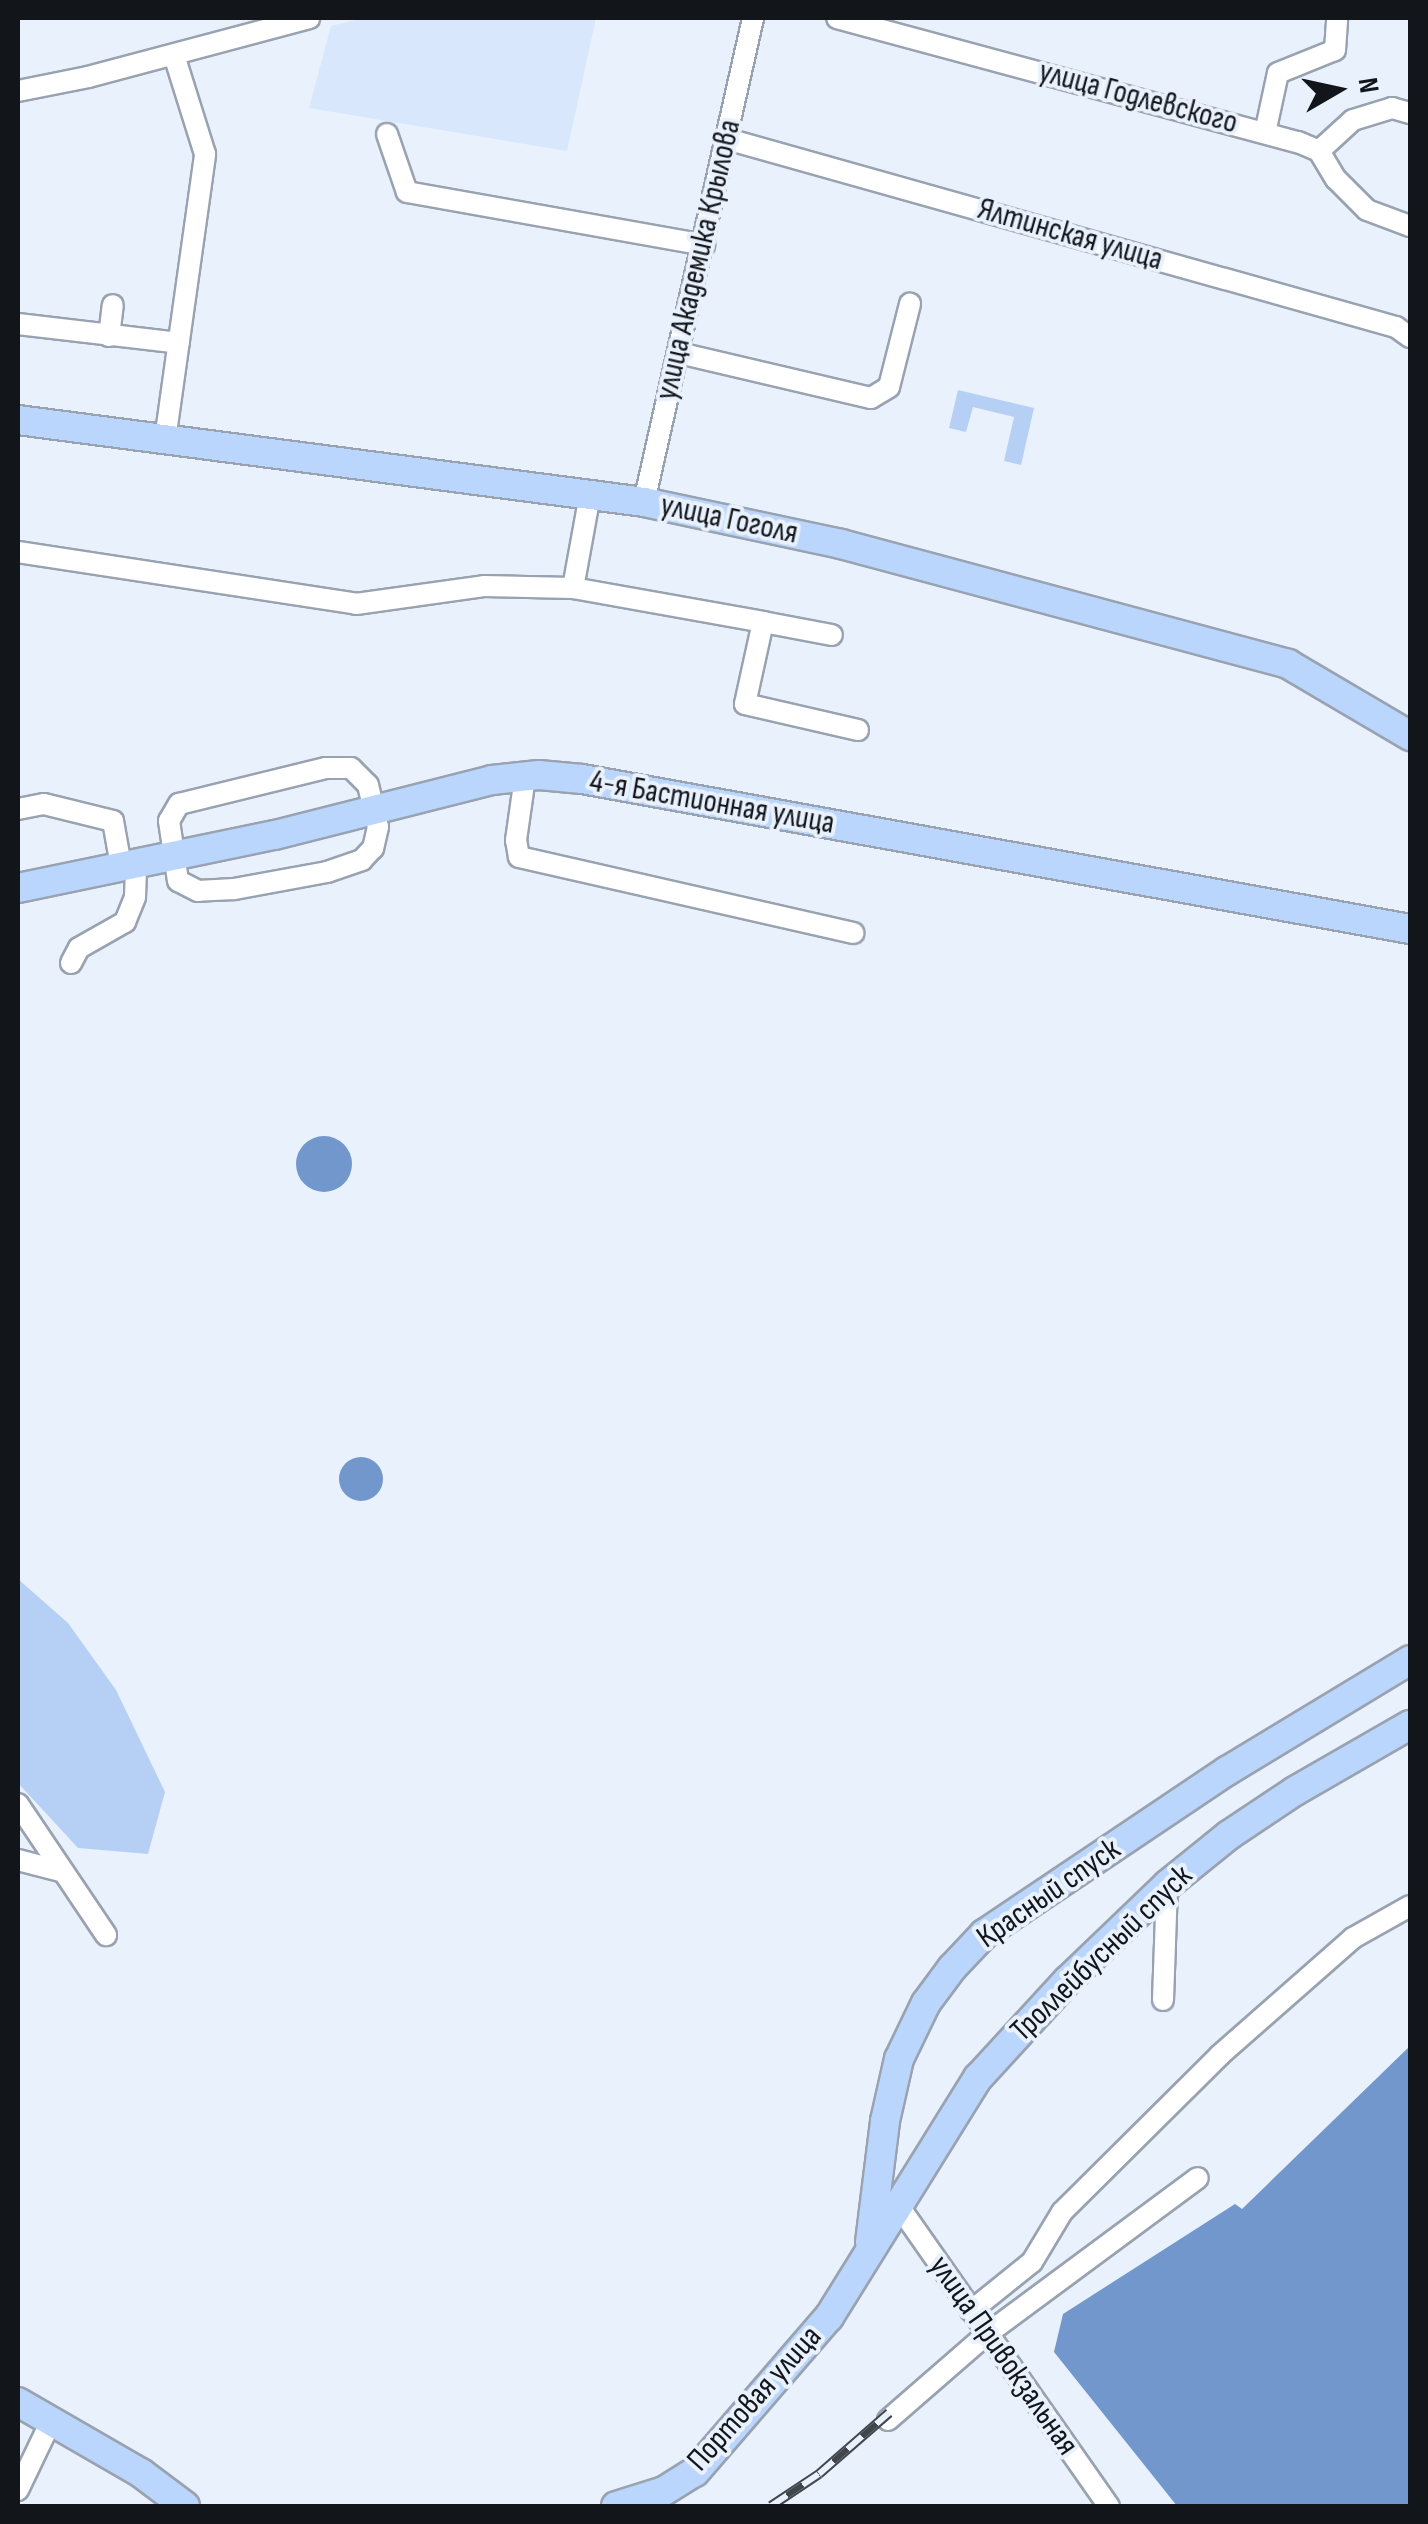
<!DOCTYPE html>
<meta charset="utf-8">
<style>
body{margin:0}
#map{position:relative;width:1428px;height:2524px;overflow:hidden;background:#e9f1fd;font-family:"Sofia Sans Condensed",sans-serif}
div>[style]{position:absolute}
.built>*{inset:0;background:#d8e7fc}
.green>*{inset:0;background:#b6d0f5}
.water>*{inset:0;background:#7297cd}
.round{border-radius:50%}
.roads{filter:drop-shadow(2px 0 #99a2b0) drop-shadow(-2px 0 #99a2b0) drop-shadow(0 2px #99a2b0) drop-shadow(0 -2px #99a2b0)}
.minor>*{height:20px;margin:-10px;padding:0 10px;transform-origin:10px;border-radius:10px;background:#fff}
.major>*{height:28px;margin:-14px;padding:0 14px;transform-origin:14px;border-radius:14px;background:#bbd6fd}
.rail>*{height:10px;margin-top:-5px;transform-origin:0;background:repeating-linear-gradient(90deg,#e9f1fd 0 19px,#41464d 0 38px);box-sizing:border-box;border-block:2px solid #41464d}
span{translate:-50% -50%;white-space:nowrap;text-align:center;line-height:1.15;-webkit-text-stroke:8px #e9f1fd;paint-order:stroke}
.street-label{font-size:32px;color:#12161b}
.frame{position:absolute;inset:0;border:20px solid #12161b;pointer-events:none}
.north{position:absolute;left:1288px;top:40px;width:100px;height:100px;-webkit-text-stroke:8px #e9f1fd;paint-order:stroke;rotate:81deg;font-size:28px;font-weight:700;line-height:40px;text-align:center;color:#12161b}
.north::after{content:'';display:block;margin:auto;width:35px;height:45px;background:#12161b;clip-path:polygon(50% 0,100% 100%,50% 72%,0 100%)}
</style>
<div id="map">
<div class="built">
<i style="clip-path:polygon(364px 18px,596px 18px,567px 151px,309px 108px,331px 26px)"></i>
</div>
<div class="green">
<i style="clip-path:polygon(958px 390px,1034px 408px,1021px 465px,1004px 461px,1014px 417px,973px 407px,966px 432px,949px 428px)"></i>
<i style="clip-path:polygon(18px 1579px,68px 1623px,116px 1690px,165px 1792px,148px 1854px,78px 1848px,18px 1783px)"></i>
</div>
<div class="water">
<i class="round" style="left:296px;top:1136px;width:56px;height:56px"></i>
<i class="round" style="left:339px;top:1457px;width:44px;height:44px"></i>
<i style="clip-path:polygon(1410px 2046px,1410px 2506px,1177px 2506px,1054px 2352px,1063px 2314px,1235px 2204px,1242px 2209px)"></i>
</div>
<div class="roads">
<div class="minor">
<i style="left:837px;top:18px;width:477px;rotate:15.1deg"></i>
<i style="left:1298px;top:142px;width:23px;rotate:23deg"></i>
<i style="left:1319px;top:151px;width:33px;rotate:59deg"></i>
<i style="left:1336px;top:179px;width:44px;rotate:45deg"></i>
<i style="left:1367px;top:210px;width:46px;rotate:20.4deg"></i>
<i style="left:18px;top:91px;width:71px;rotate:-11.3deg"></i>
<i style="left:88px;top:77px;width:229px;rotate:-14.9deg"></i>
<i style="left:1265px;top:133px;width:61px;rotate:-77.8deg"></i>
<i style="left:1278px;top:73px;width:61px;rotate:-22deg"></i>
<i style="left:1335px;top:50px;width:32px;rotate:-86deg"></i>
<i style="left:387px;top:134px;width:61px;rotate:71deg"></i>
<i style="left:407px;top:192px;width:302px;rotate:10.1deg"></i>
<i style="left:727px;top:139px;width:695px;rotate:15.7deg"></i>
<i style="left:1396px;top:327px;width:17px;rotate:36deg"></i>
<i style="left:1319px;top:151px;width:46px;rotate:-42.4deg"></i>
<i style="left:1353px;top:120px;width:41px;rotate:-17.1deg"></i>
<i style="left:1392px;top:108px;width:19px;rotate:16deg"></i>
<i style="left:18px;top:324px;width:162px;rotate:6.7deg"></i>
<i style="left:109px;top:336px;width:31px;rotate:-83deg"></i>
<i style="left:679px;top:353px;width:197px;rotate:13.2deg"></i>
<i style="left:871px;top:398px;width:21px;rotate:-31deg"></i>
<i style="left:889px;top:387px;width:86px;rotate:-75.8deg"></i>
<i style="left:165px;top:440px;width:289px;rotate:-82deg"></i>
<i style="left:205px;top:154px;width:104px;rotate:-107.4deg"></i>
<i style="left:644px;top:502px;width:496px;rotate:-77.3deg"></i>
<i style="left:18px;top:552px;width:342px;rotate:8.7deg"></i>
<i style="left:356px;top:604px;width:129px;rotate:-8deg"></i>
<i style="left:484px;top:586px;width:89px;rotate:1.3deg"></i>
<i style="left:573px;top:588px;width:193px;rotate:10.1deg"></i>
<i style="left:763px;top:622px;width:84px;rotate:102.4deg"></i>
<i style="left:745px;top:704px;width:116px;rotate:13deg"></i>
<i style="left:573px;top:588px;width:96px;rotate:-79.7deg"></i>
<i style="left:763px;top:622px;width:70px;rotate:10.7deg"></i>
<i style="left:326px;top:768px;width:25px"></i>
<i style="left:351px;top:768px;width:24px;rotate:45deg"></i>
<i style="left:368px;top:785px;width:43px;rotate:76.6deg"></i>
<i style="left:378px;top:827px;width:22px;rotate:103deg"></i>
<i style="left:373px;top:848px;width:16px;rotate:133deg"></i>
<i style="left:362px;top:860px;width:37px;rotate:161deg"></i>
<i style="left:327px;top:872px;width:95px;rotate:169.6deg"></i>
<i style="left:234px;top:889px;width:36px;rotate:177deg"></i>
<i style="left:198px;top:891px;width:22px;rotate:-153deg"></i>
<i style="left:178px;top:881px;width:61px;rotate:-98.5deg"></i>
<i style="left:169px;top:821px;width:20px;rotate:-60deg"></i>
<i style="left:179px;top:804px;width:151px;rotate:-13.8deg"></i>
<i style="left:525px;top:777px;width:64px;rotate:98.1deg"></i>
<i style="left:516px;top:840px;width:17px;rotate:80deg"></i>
<i style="left:519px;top:857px;width:343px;rotate:12.8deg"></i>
<i style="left:18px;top:809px;width:26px;rotate:-11deg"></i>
<i style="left:44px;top:804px;width:71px;rotate:13.8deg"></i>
<i style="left:113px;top:821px;width:46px;rotate:79.9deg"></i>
<i style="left:71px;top:963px;width:17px;rotate:-62deg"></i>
<i style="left:79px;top:948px;width:53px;rotate:-29.5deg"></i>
<i style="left:125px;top:922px;width:27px;rotate:-68deg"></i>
<i style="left:135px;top:897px;width:34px;rotate:-88deg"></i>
<i style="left:18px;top:1804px;width:158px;rotate:56.1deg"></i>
<i style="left:18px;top:1860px;width:43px;rotate:14.7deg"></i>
<i style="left:1163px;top:2000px;width:115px;rotate:-88deg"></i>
<i style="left:898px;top:2205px;width:368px;rotate:55deg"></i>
<i style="left:971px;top:2311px;width:78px;rotate:-38.8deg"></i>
<i style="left:1032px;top:2262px;width:58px;rotate:-59deg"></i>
<i style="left:1062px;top:2212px;width:223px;rotate:-44.8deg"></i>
<i style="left:1220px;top:2055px;width:177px;rotate:-41.3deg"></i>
<i style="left:1353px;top:1938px;width:65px;rotate:-29.3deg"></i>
<i style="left:888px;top:2420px;width:131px;rotate:-41deg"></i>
<i style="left:987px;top:2334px;width:262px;rotate:-36.5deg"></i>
<i style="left:18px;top:2490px;width:79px;rotate:-64.4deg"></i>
</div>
<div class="major">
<i style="left:18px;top:420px;width:631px;rotate:7.46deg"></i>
<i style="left:644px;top:502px;width:201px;rotate:12deg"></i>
<i style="left:841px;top:544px;width:463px;rotate:15deg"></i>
<i style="left:1288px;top:664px;width:142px;rotate:30.5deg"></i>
<i style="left:18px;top:888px;width:262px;rotate:-11.7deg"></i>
<i style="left:275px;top:835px;width:224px;rotate:-14.2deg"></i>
<i style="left:492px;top:780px;width:47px;rotate:-6.1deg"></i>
<i style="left:539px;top:775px;width:43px;rotate:5.3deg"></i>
<i style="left:582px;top:779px;width:841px;rotate:10.27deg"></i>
<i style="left:870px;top:2242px;width:122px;rotate:-82.9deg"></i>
<i style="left:885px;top:2121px;width:64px;rotate:-77.3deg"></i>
<i style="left:899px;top:2059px;width:62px;rotate:-64.3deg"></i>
<i style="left:926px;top:2003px;width:44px;rotate:-53.4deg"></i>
<i style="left:952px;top:1968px;width:47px;rotate:-46.7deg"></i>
<i style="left:984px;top:1934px;width:293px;rotate:-33.9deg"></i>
<i style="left:1227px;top:1771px;width:214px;rotate:-31.2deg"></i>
<i style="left:18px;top:2402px;width:142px;rotate:30deg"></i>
<i style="left:141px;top:2473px;width:55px;rotate:36.9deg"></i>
<i style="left:616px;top:2506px;width:50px;rotate:-17.4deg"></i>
<i style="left:664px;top:2491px;width:36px;rotate:-32deg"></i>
<i style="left:695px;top:2472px;width:205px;rotate:-49.2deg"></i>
<i style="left:829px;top:2317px;width:282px;rotate:-58.1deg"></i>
<i style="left:978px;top:2078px;width:132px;rotate:-47.5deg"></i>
<i style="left:1067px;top:1981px;width:139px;rotate:-43.8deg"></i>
<i style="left:1167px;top:1885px;width:80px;rotate:-38.9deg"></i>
<i style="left:1229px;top:1835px;width:79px;rotate:-33.7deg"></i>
<i style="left:1295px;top:1791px;width:133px;rotate:-29.9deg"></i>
</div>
</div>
<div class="rail">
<i style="left:771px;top:2506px;width:58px;rotate:-33.7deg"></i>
<i style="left:819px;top:2474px;width:93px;rotate:-41.1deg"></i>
</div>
<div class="street-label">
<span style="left:1138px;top:98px;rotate:15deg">улица Годлевского</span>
<span style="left:1070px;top:235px;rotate:16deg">Ялтинская улица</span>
<span style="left:699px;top:260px;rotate:-77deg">улица Академика Крылова</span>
<span style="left:729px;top:520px;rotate:12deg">улица Гоголя</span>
<span style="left:712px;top:803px;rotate:10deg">4-я Бастионная улица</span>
<span style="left:1049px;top:1894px;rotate:-35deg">Красный спуск</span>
<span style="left:1102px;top:1954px;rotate:-44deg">Троллейбусный спуск</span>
<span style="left:1003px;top:2356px;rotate:55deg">улица Привокзальная</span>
<span style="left:755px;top:2399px;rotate:-48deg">Портовая улица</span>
</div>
<div class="frame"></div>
<div class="north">N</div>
</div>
